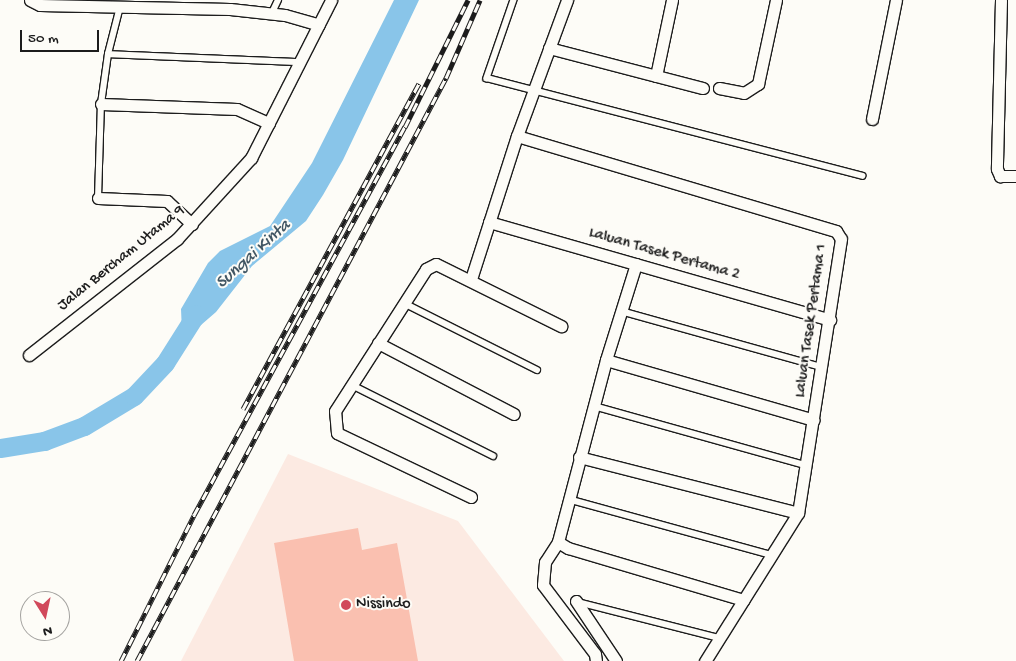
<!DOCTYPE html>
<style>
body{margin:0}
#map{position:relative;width:1016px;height:661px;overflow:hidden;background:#fdfcf7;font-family:"Gochi Hand",sans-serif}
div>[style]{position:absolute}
.built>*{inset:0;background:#fceae2}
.water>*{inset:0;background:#89c5e9}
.river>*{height:19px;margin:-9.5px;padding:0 9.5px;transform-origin:9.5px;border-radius:9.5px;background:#89c5e9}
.building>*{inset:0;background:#fac0b0}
.roads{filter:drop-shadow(1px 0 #1c1c1c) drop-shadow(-1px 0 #1c1c1c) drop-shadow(0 1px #1c1c1c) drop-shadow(0 -1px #1c1c1c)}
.lane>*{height:5.5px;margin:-2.75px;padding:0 2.75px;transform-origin:2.75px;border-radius:2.75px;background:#fdfcf7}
.street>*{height:11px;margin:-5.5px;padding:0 5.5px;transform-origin:5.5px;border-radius:5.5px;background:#fdfcf7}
.rail>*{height:5px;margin-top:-2.5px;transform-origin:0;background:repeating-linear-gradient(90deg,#fdfcf7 0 9px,#1c1c1c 0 18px);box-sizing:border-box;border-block:1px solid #1c1c1c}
.dots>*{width:14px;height:14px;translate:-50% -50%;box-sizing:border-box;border:2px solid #fdfcf7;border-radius:50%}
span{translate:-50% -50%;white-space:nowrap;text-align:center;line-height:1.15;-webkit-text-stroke:4px #fdfcf7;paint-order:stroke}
.street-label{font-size:16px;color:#1c1c1c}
.poi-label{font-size:16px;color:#1c1c1c}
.left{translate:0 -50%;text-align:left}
.water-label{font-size:18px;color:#425764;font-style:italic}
.north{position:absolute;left:20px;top:591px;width:50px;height:50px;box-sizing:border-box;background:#fdfcf7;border:1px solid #a3a29f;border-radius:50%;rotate:170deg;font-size:14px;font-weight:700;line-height:20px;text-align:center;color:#1c1c1c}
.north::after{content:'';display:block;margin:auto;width:18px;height:22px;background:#d1495b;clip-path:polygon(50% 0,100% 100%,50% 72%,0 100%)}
.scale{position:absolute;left:20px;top:30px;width:79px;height:22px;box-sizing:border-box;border:2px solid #1c1c1c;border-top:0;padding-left:6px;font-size:15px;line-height:18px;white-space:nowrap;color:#1c1c1c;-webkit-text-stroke:4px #fdfcf7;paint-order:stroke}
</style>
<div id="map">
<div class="built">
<i style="clip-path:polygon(288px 454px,458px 521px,564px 661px,181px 661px)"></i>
</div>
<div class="water">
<i style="clip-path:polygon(394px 0,419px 0,343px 160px,323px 195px,306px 221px,252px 266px,216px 312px,201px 325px,182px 333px,181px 309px,208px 263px,220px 251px,270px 226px,312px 163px)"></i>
</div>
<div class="river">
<i style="left:0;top:448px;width:45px;rotate:-9deg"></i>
<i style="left:44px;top:441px;width:43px;rotate:-20.6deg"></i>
<i style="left:84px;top:426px;width:58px;rotate:-31deg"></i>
<i style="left:134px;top:396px;width:45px;rotate:-46.8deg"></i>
<i style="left:165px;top:363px;width:58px;rotate:-57.7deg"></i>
</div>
<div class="building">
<i style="clip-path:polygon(358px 528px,362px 550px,397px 543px,418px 661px,294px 661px,274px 543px)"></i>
</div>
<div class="roads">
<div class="lane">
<i style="left:514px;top:0;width:83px;rotate:109.1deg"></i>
<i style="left:487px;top:78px;width:388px;rotate:14.6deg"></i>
<i style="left:272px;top:13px;width:14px;rotate:-65deg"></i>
<i style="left:108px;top:54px;width:191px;rotate:2.4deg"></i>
<i style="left:98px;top:198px;width:94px;rotate:-88.2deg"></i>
<i style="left:101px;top:104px;width:50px;rotate:-82deg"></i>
<i style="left:108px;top:54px;width:49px;rotate:-75.7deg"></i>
<i style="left:404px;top:303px;width:149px;rotate:26.7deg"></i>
<i style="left:621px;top:311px;width:209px;rotate:15.6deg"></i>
<i style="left:352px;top:385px;width:158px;rotate:26.7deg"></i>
<i style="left:594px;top:406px;width:220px;rotate:15.6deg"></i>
<i style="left:568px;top:499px;width:212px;rotate:15.4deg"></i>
<i style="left:578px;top:602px;width:146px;rotate:14.3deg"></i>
</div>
<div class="street">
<i style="left:30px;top:0;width:11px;rotate:27deg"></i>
<i style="left:40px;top:5px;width:190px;rotate:1.2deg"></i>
<i style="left:230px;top:9px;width:55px;rotate:6.2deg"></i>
<i style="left:285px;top:15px;width:35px;rotate:16deg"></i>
<i style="left:1001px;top:0;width:169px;rotate:91.4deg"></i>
<i style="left:997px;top:169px;width:8px;rotate:67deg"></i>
<i style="left:1000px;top:176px;width:16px"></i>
<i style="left:549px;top:48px;width:159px;rotate:14.6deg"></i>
<i style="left:656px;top:76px;width:78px;rotate:-78.1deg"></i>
<i style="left:719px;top:88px;width:25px;rotate:11deg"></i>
<i style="left:744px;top:93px;width:17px;rotate:-33deg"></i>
<i style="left:758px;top:84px;width:86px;rotate:-77.9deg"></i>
<i style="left:101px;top:104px;width:136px;rotate:2.1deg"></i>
<i style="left:237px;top:109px;width:35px;rotate:24deg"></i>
<i style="left:872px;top:119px;width:121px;rotate:-78.6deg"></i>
<i style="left:517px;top:136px;width:333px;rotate:16.6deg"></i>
<i style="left:836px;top:231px;width:9px;rotate:58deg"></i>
<i style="left:841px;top:239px;width:277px;rotate:98.9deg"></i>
<i style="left:798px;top:513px;width:175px;rotate:122.1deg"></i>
<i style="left:98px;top:198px;width:69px;rotate:2.5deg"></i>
<i style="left:167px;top:201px;width:34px;rotate:43deg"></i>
<i style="left:489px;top:222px;width:355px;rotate:16deg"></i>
<i style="left:636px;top:264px;width:101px;rotate:107.4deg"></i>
<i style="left:606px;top:360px;width:188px;rotate:104.8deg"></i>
<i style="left:558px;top:542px;width:12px;rotate:31deg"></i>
<i style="left:568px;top:548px;width:183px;rotate:16.5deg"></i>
<i style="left:471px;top:279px;width:150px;rotate:-72.2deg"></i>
<i style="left:517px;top:136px;width:145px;rotate:-69.8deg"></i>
<i style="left:378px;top:343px;width:153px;rotate:27.6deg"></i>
<i style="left:29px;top:355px;width:188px;rotate:-38.1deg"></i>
<i style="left:177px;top:239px;width:110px;rotate:-47.6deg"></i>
<i style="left:251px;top:158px;width:177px;rotate:-63.1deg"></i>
<i style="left:606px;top:360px;width:216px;rotate:16.1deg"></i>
<i style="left:579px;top:457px;width:226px;rotate:14.3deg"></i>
<i style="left:471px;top:497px;width:148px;rotate:-154.5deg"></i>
<i style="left:337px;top:433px;width:22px;rotate:-95deg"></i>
<i style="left:335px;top:411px;width:169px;rotate:-57.3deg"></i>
<i style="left:426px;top:269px;width:11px;rotate:-27deg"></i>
<i style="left:436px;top:264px;width:140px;rotate:26.4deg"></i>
<i style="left:558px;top:542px;width:24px;rotate:123deg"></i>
<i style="left:545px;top:562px;width:23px;rotate:95deg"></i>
<i style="left:543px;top:585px;width:86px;rotate:53deg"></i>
<i style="left:595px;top:654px;width:7px;rotate:82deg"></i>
<i style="left:576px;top:601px;width:72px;rotate:56.3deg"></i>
</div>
</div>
<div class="rail">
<i style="left:243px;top:409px;width:370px;rotate:-61.6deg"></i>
<i style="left:121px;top:661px;width:163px;rotate:-63.4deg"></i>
<i style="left:194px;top:515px;width:442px;rotate:-61.5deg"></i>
<i style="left:405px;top:127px;width:142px;rotate:-63.6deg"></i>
<i style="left:137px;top:661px;width:660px;rotate:-62.08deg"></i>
<i style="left:446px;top:78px;width:85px;rotate:-66.4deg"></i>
</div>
<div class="dots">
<i style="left:346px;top:605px;background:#d1495b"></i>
</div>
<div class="street-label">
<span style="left:664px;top:255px;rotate:16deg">Laluan Tasek Pertama 2</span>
<span style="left:122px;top:259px;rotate:-39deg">Jalan Bercham Utama 9</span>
<span style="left:812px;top:321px;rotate:-82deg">Laluan Tasek Pertama 1</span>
</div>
<div class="poi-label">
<span class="left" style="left:356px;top:605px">Nissindo</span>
</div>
<div class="water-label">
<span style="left:254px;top:255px;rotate:-42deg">Sungai Kinta</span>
</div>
<div class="north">N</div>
<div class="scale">50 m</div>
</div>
